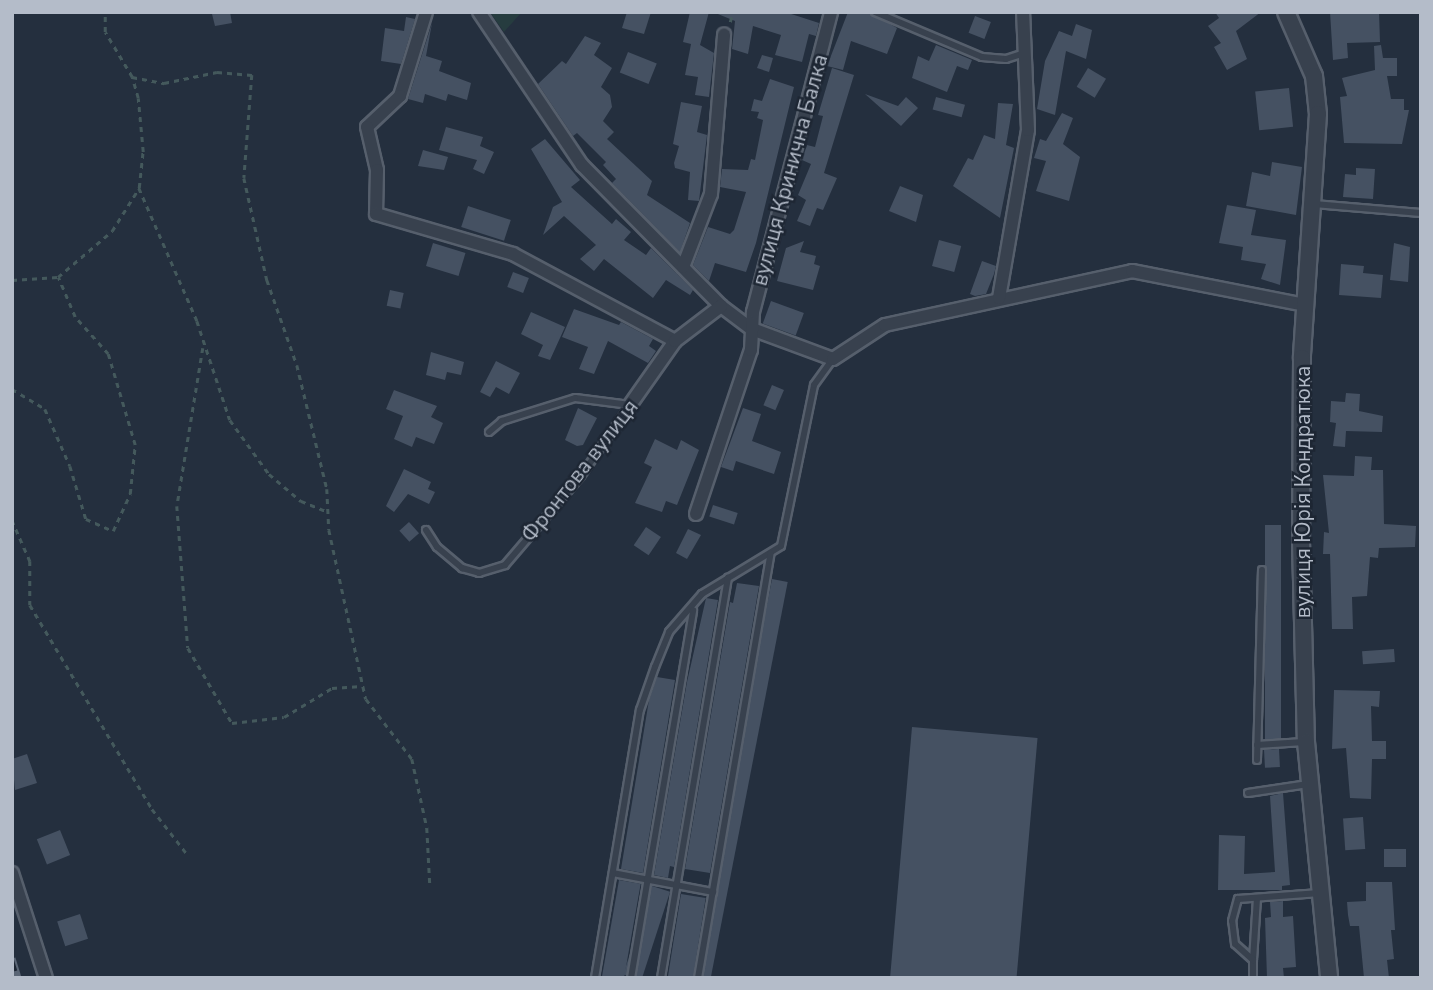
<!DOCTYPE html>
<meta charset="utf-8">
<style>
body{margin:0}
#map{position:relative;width:1433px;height:990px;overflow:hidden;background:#242f3e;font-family:"Nunito Sans",sans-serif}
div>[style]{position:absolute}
.green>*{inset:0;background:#263c3f}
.building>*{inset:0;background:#455162;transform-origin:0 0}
.path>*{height:2.5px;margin-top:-1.25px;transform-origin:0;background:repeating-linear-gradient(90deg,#44595c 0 5px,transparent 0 10px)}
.roads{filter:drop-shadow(2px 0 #565f6c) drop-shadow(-2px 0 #565f6c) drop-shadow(0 2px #565f6c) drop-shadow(0 -2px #565f6c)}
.service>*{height:6px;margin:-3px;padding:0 3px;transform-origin:3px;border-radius:3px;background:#38414e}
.minor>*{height:12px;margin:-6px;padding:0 6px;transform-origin:6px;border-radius:6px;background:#38414e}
.tertiary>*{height:16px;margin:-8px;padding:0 8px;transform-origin:8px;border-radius:8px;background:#38414e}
.rail>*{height:7px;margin-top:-3.5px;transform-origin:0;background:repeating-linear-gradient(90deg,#1d2633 0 13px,#5a6575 0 26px);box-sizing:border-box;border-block:2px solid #5a6575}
span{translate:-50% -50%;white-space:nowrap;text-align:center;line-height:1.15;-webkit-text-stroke:5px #1d2633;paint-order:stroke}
.street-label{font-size:21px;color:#b4bcc9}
.frame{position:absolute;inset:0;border:14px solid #b4bcc9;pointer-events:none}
</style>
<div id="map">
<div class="green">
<i style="clip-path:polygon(490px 12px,522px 12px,504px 32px)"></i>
</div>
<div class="building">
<i style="clip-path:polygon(230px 12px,232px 23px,215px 26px,212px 14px)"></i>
<i style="clip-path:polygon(627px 12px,651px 12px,644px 34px,622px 28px)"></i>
<i style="clip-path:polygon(690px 12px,709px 12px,700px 45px,714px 53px,709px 97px,695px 95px,698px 77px,685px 75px,691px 44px,683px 42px)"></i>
<i style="clip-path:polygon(713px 12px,785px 12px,819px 23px,816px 36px,809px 34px,802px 62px,775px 55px,781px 35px,753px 26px,748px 54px,732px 49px,735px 21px)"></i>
<i style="clip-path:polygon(848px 12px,869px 12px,897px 28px,887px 54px,851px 41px,843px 70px,827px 66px)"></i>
<i style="clip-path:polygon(1215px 12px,1261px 12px,1236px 31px,1247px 59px,1227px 70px,1214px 47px,1221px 43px,1208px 26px,1219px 18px)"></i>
<i style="clip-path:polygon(1330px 12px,1379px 12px,1380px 42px,1347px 43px,1348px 58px,1333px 60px)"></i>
<i style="left:975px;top:16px;width:17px;height:18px;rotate:21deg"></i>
<i style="clip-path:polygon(406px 17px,415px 19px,401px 64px,381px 61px,385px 28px,404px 31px)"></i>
<i style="clip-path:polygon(432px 23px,426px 56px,442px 61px,439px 71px,471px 83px,467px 100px,448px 94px,446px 101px,425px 94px,423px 103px,408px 99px)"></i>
<i style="clip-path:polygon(1076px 24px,1092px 30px,1086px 59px,1066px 51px,1055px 115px,1037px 109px,1045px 61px,1059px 31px,1072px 36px)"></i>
<i style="clip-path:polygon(585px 36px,601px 43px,594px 55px,612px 68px,601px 87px,610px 95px,612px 107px,603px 121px,614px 132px,607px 139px,652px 181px,647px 195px,690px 223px,680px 252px,612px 183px,616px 179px,603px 165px,606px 162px,577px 133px,573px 136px,538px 84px,562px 61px,566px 64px)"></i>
<i style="clip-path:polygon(936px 45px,972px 60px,968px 70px,957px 66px,947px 92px,912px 78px,918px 56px,929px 61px)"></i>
<i style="clip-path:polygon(1381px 45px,1383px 58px,1397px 58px,1397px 76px,1387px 76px,1391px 99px,1404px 99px,1404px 110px,1409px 110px,1402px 144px,1344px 143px,1340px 97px,1347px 96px,1342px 78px,1375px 70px,1374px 46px)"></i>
<i style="left:628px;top:52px;width:31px;height:22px;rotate:22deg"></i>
<i style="clip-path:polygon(762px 55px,773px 58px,769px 72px,757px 68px)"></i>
<i style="clip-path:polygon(832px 68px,854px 75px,824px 173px,837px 178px,823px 210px,817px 208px,810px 226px,797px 221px,806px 200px,798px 195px,811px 164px,802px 160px,807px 145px,815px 147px,823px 116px,818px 115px)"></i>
<i style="left:1088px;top:68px;width:21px;height:22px;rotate:31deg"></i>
<i style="clip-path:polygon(770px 79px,794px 87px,756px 243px,746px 272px,715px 263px,709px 281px,693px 265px,708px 227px,730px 234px,734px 230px,746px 192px,720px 187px,722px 169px,748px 170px,751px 159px,755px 160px,763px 120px,757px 118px,759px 112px,751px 111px,754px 99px,762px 101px)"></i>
<i style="left:1289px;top:88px;width:39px;height:34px;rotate:84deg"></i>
<i style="clip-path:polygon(865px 94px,898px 106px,906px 97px,918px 108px,901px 126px)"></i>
<i style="left:936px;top:97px;width:30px;height:13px;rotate:15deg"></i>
<i style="clip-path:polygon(681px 102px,702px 106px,697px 132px,707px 135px,699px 201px,688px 200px,690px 172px,675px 168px,674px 163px,679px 146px,673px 144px)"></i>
<i style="clip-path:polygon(998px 103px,1013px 104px,1006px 145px,1014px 148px,1000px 218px,953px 186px,968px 158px,973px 160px,984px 135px,995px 139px)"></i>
<i style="clip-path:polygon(1062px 113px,1073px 118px,1063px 144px,1080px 157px,1069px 201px,1036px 191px,1046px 161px,1034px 158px,1040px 139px,1046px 141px)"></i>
<i style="clip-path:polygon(446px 127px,483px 137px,480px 146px,494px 152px,484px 174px,473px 169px,477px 160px,439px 150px)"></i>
<i style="clip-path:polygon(545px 139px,580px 180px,571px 187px,612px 224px,616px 219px,631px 232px,624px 240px,646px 255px,651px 248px,693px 290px,690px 295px,666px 280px,653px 298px,604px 259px,594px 271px,580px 259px,596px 245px,564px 216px,543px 235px,553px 207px,562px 202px,531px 149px)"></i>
<i style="clip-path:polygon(423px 150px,448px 157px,444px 170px,418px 166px)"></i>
<i style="clip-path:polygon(1272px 162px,1302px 167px,1296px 215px,1246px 206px,1252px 172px,1270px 176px)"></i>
<i style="clip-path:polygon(1356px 168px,1375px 169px,1373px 199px,1343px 197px,1345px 174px,1356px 175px)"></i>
<i style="clip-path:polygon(900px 186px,923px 195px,916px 222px,889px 211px)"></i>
<i style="clip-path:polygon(1227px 205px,1256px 210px,1251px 235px,1286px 240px,1280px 285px,1261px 279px,1266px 264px,1241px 260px,1243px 247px,1219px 243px)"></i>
<i style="left:468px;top:206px;width:45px;height:22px;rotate:18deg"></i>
<i style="left:939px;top:240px;width:23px;height:27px;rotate:15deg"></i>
<i style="clip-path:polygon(804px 241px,800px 252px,816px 256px,814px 264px,820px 266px,813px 290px,777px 281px,786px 248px)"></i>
<i style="left:433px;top:243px;width:34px;height:24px;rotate:17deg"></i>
<i style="clip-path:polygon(1394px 243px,1410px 247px,1408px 282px,1390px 280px)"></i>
<i style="clip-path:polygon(982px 261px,996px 266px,994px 274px,986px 294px,975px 296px,970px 294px)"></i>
<i style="clip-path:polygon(1341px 264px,1364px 266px,1363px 273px,1383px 275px,1381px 298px,1339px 295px)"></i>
<i style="left:513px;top:272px;width:17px;height:16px;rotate:21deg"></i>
<i style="left:390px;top:290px;width:14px;height:16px;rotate:12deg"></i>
<i style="left:771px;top:301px;width:35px;height:24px;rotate:20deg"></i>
<i style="clip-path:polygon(574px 309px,619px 325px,621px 322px,653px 339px,649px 346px,656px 351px,648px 363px,608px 341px,594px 374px,579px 369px,588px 347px,562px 337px)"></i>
<i style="clip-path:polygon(531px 312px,565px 327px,550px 360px,538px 356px,543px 345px,521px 334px)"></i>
<i style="clip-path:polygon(431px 352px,464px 362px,461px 375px,447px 372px,445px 380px,426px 375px)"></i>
<i style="clip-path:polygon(496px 361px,520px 373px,509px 394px,496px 387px,490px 397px,480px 392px)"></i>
<i style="left:772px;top:385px;width:13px;height:22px;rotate:23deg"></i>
<i style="clip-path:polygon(394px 390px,437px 406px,431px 417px,443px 423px,434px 444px,416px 437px,412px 447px,394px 439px,403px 416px,386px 409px)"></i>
<i style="clip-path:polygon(1346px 393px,1360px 394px,1359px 411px,1383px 416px,1382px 432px,1346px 431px,1345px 447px,1333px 446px,1336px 423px,1330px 422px,1331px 401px,1345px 402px)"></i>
<i style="clip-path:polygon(578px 408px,597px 418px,583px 445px,577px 446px,565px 440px)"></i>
<i style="clip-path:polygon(743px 408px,761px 414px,752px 441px,781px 452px,774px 474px,736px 461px,733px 471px,721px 467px)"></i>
<i style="clip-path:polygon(655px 439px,677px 450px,681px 440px,699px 450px,677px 505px,666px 501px,662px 512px,635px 503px,652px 467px,644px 463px)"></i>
<i style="clip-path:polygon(1355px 456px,1372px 457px,1371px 470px,1383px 470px,1384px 524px,1416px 526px,1415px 547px,1379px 548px,1378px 558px,1370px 557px,1367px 596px,1352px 597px,1353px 629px,1332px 629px,1330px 554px,1323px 554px,1324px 532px,1329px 533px,1323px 475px,1354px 476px)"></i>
<i style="clip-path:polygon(404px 469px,431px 482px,428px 489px,435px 492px,429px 504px,408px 494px,394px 512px,386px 506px)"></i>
<i style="left:713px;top:505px;width:26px;height:12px;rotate:18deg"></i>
<i style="left:409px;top:522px;width:15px;height:13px;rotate:48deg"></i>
<i style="left:1265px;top:525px;width:16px;height:214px"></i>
<i style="left:646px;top:527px;width:18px;height:22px;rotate:34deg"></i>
<i style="clip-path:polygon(688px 529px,701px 535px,687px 559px,676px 553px)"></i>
<i style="left:772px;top:579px;width:16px;height:405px;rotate:11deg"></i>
<i style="clip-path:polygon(737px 583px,759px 586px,710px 873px,685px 869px,730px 602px,733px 603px)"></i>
<i style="clip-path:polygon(706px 598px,718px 600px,674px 867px,670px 866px,668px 878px,654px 875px,687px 682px)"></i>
<i style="left:1394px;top:649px;width:13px;height:32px;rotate:86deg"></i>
<i style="clip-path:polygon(657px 677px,675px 680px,643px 873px,621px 869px,649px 700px)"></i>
<i style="clip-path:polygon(1334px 690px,1380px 691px,1379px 707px,1371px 706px,1372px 741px,1386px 741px,1386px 759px,1372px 759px,1371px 799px,1350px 798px,1346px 748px,1332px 749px)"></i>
<i style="left:912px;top:727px;width:126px;height:252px;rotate:5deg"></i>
<i style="left:1279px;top:749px;width:18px;height:15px;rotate:87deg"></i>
<i style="clip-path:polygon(27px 754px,37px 783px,15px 790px,12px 759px)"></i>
<i style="clip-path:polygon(1283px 793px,1290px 885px,1282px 886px,1282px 890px,1218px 890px,1219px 835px,1245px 836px,1244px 874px,1275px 872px,1270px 796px)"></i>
<i style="left:1363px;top:817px;width:32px;height:20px;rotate:86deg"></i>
<i style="left:60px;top:830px;width:27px;height:25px;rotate:68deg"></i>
<i style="left:1384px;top:849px;width:22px;height:18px"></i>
<i style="left:619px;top:880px;width:22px;height:99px;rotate:10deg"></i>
<i style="clip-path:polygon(1366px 882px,1392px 882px,1395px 930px,1391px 930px,1394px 959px,1387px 960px,1389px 978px,1364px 978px,1359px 926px,1350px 926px,1348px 915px,1347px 902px,1366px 901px)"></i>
<i style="left:652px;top:886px;width:19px;height:93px;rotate:18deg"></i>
<i style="left:681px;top:894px;width:25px;height:85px;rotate:9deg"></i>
<i style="clip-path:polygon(1283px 901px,1283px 917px,1293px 916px,1296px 967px,1283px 968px,1284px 978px,1267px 978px,1265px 918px,1271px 917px,1270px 902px)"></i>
<i style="left:80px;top:914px;width:26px;height:24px;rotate:72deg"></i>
</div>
<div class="path">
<i style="left:730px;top:22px;width:10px;rotate:-73deg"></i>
<i style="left:132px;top:77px;width:33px;rotate:11deg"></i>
<i style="left:164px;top:83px;width:54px;rotate:-11.7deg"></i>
<i style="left:217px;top:72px;width:35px;rotate:5deg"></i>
<i style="left:252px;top:75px;width:103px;rotate:94.4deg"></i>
<i style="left:244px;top:178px;width:105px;rotate:77.3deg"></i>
<i style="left:267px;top:280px;width:90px;rotate:70.6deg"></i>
<i style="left:297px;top:365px;width:128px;rotate:76.4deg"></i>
<i style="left:327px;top:489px;width:41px;rotate:87.2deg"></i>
<i style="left:329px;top:530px;width:173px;rotate:77.7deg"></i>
<i style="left:366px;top:699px;width:76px;rotate:52.5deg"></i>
<i style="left:412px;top:759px;width:71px;rotate:77.7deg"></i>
<i style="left:427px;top:828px;width:57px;rotate:87deg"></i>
<i style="left:139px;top:188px;width:145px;rotate:66.4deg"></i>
<i style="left:197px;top:321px;width:104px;rotate:71.6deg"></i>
<i style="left:230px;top:420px;width:67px;rotate:54.2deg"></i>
<i style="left:269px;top:474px;width:42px;rotate:40.2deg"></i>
<i style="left:301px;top:501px;width:29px;rotate:22deg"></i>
<i style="left:12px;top:280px;width:46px;rotate:-3.7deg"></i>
<i style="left:58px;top:277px;width:71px;rotate:-40.4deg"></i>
<i style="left:112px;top:231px;width:51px;rotate:-57.9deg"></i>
<i style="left:139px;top:188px;width:36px;rotate:-84deg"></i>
<i style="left:143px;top:152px;width:54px;rotate:-95.3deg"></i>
<i style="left:138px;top:98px;width:22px;rotate:-106deg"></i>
<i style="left:132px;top:77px;width:52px;rotate:-121deg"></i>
<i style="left:105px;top:32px;width:20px;rotate:-90deg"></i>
<i style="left:203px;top:348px;width:160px;rotate:99.3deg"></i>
<i style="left:177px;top:506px;width:142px;rotate:85.6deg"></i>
<i style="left:188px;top:648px;width:87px;rotate:59.6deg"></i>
<i style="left:232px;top:723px;width:52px;rotate:-6.6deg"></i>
<i style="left:284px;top:717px;width:56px;rotate:-31.1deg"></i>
<i style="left:332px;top:688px;width:30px;rotate:-4deg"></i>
<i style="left:12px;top:389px;width:39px;rotate:31deg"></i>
<i style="left:45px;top:409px;width:62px;rotate:66.3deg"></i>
<i style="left:70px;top:466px;width:55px;rotate:73.2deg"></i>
<i style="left:86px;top:519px;width:30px;rotate:24deg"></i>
<i style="left:113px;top:531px;width:41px;rotate:-65.3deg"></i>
<i style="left:130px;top:494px;width:49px;rotate:-84.2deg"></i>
<i style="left:135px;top:445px;width:95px;rotate:-106.5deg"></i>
<i style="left:108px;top:354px;width:50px;rotate:-131.7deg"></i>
<i style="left:75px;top:317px;width:43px;rotate:-113deg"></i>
<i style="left:12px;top:520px;width:45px;rotate:66.3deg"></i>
<i style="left:30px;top:561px;width:44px;rotate:90deg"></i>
<i style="left:30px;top:605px;width:238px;rotate:59.1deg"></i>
<i style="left:152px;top:809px;width:57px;rotate:52.1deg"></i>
</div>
<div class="roads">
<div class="service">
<i style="left:875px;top:12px;width:116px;rotate:22.8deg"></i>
<i style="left:982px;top:57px;width:24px;rotate:5deg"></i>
<i style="left:1006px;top:59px;width:20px;rotate:-18deg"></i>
<i style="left:1314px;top:204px;width:107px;rotate:4.8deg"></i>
<i style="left:426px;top:530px;width:20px;rotate:57deg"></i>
<i style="left:437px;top:547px;width:33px;rotate:40deg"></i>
<i style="left:462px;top:568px;width:18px;rotate:16deg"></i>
<i style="left:479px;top:573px;width:27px;rotate:-17deg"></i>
<i style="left:505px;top:565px;width:117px;rotate:-49.5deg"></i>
<i style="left:581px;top:476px;width:86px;rotate:-55.4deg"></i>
<i style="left:630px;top:405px;width:55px;rotate:-172.7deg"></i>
<i style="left:575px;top:398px;width:77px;rotate:162.5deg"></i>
<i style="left:502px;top:421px;width:17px;rotate:140deg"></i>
<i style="left:1257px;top:745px;width:47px;rotate:-3.7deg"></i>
<i style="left:1257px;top:760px;width:190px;rotate:-88.5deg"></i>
<i style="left:1248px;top:793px;width:61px;rotate:-8.5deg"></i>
<i style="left:613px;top:873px;width:102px;rotate:10.8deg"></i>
<i style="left:1253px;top:960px;width:62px;rotate:-86.3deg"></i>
<i style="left:595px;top:978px;width:272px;rotate:-80.5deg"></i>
<i style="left:640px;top:710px;width:46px;rotate:-70.8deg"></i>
<i style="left:655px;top:667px;width:38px;rotate:-68deg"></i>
<i style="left:669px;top:632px;width:50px;rotate:-49deg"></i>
<i style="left:702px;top:594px;width:92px;rotate:-31.3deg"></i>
<i style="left:781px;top:546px;width:164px;rotate:-78.4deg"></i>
<i style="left:814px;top:385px;width:32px;rotate:-54deg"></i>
<i style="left:631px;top:978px;width:373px;rotate:-80.4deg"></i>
<i style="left:661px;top:978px;width:406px;rotate:-80.5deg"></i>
<i style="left:698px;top:978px;width:431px;rotate:-80.3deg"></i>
<i style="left:1253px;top:978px;width:18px;rotate:-90deg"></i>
<i style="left:1253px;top:960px;width:24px;rotate:-138deg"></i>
<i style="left:1235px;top:944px;width:23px;rotate:-97deg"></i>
<i style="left:1232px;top:921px;width:23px;rotate:-75deg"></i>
<i style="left:1238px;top:899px;width:82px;rotate:-4.2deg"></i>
</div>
<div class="minor">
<i style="left:426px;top:12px;width:88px;rotate:107.2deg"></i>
<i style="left:400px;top:96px;width:45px;rotate:136.8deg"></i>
<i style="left:367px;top:127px;width:44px;rotate:76.9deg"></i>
<i style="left:377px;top:170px;width:44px;rotate:91.3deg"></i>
<i style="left:376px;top:214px;width:143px;rotate:16.3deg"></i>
<i style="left:513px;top:254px;width:184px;rotate:28.2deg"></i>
<i style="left:479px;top:12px;width:184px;rotate:56.1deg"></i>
<i style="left:582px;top:165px;width:198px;rotate:45.4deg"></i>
<i style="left:721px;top:306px;width:39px;rotate:37deg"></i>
<i style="left:752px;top:329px;width:86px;rotate:20.3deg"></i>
<i style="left:833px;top:359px;width:62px;rotate:-33.2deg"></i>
<i style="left:885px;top:325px;width:253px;rotate:-12.3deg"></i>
<i style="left:1132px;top:271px;width:177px;rotate:11.1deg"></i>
<i style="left:683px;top:267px;width:78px;rotate:-69deg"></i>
<i style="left:711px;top:194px;width:160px;rotate:-85.3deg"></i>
<i style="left:999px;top:298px;width:170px;rotate:-80.2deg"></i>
<i style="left:1028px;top:130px;width:118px;rotate:-92.4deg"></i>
<i style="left:630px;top:405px;width:78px;rotate:-54.9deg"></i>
<i style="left:675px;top:341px;width:58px;rotate:-37.3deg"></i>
<i style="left:696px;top:514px;width:173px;rotate:-71.5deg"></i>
<i style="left:751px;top:350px;width:38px;rotate:-87deg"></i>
<i style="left:753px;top:312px;width:310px;rotate:-75.4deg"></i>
<i style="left:12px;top:873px;width:110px;rotate:72.1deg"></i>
</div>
<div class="tertiary">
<i style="left:1286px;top:12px;width:70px;rotate:66.4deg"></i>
<i style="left:1314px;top:76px;width:38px;rotate:84deg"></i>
<i style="left:1318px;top:114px;width:245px;rotate:93.8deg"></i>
<i style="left:1302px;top:358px;width:183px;rotate:90.3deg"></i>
<i style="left:1301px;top:541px;width:201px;rotate:88.6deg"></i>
<i style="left:1306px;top:742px;width:237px;rotate:84.4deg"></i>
</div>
</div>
<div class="rail">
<i style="left:12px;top:958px;width:21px;rotate:73deg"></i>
</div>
<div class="street-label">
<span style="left:790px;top:170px;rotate:-75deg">вулиця Кринична Балка</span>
<span style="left:580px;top:471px;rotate:-52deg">Фронтова вулиця</span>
<span style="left:1303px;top:492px;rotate:-90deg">вулиця Юрія Кондратюка</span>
</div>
<div class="frame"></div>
</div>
